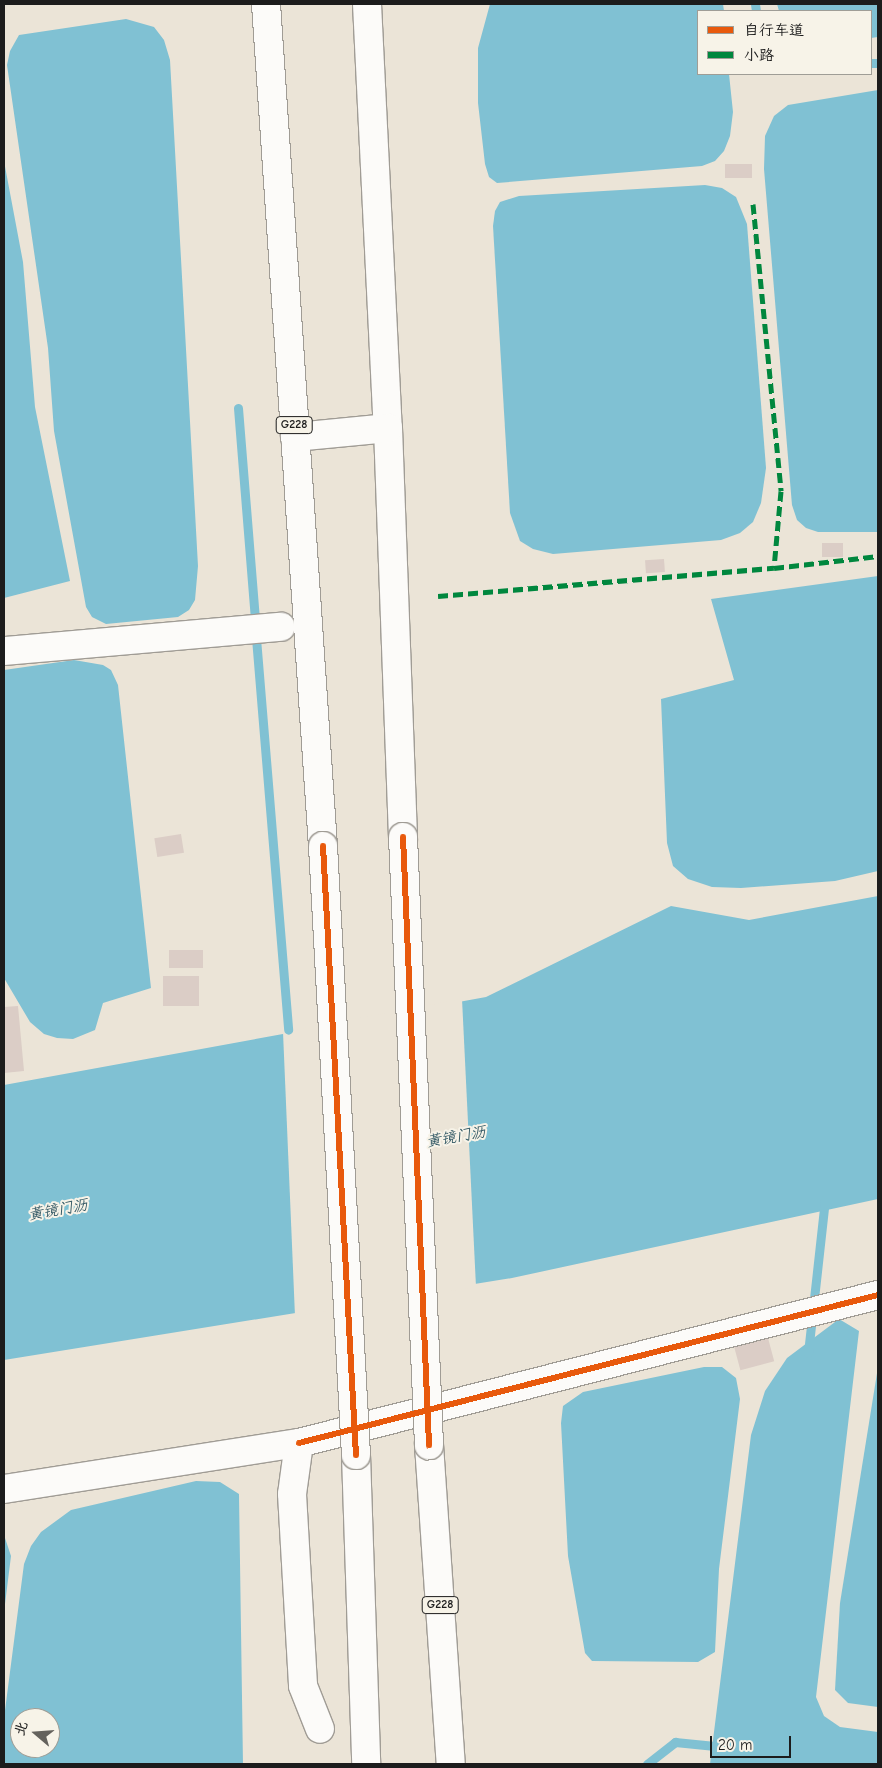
<!DOCTYPE html>
<meta charset="utf-8">
<style>
body{margin:0}
#map{position:relative;width:882px;height:1768px;overflow:hidden;background:#ebe4d7;font-family:"Comic Neue","LXGW WenKai TC",sans-serif}
div>[style]{position:absolute}
.water>*{inset:0;background:#80c1d3}
.pier>*{inset:0;background:#ebe4d7}
.stream>*{height:9px;margin:-4.5px;padding:0 4.5px;transform-origin:4.5px;border-radius:4.5px;background:#80c1d3}
.building>*{inset:0;background:#dbcdc6;transform-origin:0 0}
.roads{filter:drop-shadow(1px 0 #a09c95) drop-shadow(-1px 0 #a09c95) drop-shadow(0 1px #a09c95) drop-shadow(0 -1px #a09c95)}
.minor>*{height:28px;margin:-14px;padding:0 14px;transform-origin:14px;border-radius:14px;background:#fcfbf9}
.highway>*{height:28px;margin:-14px;padding:0 14px;transform-origin:14px;border-radius:14px;background:#fcfbf9}
.bridges{filter:drop-shadow(1px 0 #a09c95) drop-shadow(-1px 0 #a09c95) drop-shadow(0 1px #a09c95) drop-shadow(0 -1px #a09c95)}
.highway-bridge>*{height:28px;margin:-14px;padding:0 14px;transform-origin:14px;border-radius:14px;background:#fcfbf9}
.quiet>*{height:5px;margin-top:-2.5px;transform-origin:0;background:repeating-linear-gradient(90deg,#00873e 0 10px,transparent 0 15px)}
.cycleway>*{height:6px;margin:-3px;padding:0 3px;transform-origin:3px;border-radius:3px;background:#e8590c}
span{translate:-50% -50%;white-space:nowrap;text-align:center;line-height:1.15;-webkit-text-stroke:4px #f7f3e8;paint-order:stroke}
.shield-label span{padding:1px 4px;background:#f7f3e8;border:1px solid;border-radius:4px;-webkit-text-stroke-width:0}
.shield-label{font-size:12px;color:#1c1c1c;font-weight:700}
.water-label{font-size:15px;color:#325864;font-style:italic}
.frame{position:absolute;inset:0;border:5px solid #1c1c1c;pointer-events:none}
.legend{position:absolute;left:697px;top:10px;width:175px;height:65px;box-sizing:border-box;background:#f7f3e8;border:1px solid #9f9d96;margin:0;padding:6px 9px;list-style:none;font-size:15px;color:#1c1c1c}
.legend li{display:flex;align-items:center;gap:10px;height:25px}
.legend b{width:25px;border:1px solid #9f9d96}
.north{position:absolute;left:10px;top:1708px;width:50px;height:50px;box-sizing:border-box;background:#f7f3e8;border:1px solid #9f9d96;border-radius:50%;rotate:288deg;font-size:14px;font-weight:700;line-height:20px;text-align:center;color:#1c1c1c}
.north::after{content:'';display:block;margin:auto;width:18px;height:22px;background:#64625d;clip-path:polygon(50% 0,100% 100%,50% 72%,0 100%)}
.scale{position:absolute;left:710px;top:1736px;width:81px;height:22px;box-sizing:border-box;border:2px solid #1c1c1c;border-top:0;padding-left:6px;font-size:15px;line-height:18px;white-space:nowrap;color:#1c1c1c;-webkit-text-stroke:4px #f7f3e8;paint-order:stroke}
</style>
<div id="map">
<div class="water">
<i style="clip-path:polygon(490px 4px,723px 4px,724px 11px,698px 11px,698px 74px,729px 74px,733px 112px,730px 136px,724px 151px,715px 161px,702px 166px,497px 183px,489px 177px,485px 164px,478px 103px,478px 48px)"></i>
<i style="clip-path:polygon(777px 4px,878px 4px,878px 37px,871px 38px,871px 11px,779px 11px)"></i>
<i style="clip-path:polygon(126px 19px,154px 27px,164px 40px,170px 60px,198px 566px,195px 600px,189px 610px,178px 617px,106px 624px,92px 617px,86px 607px,54px 431px,48px 348px,7px 65px,10px 51px,19px 35px)"></i>
<i style="clip-path:polygon(878px 90px,878px 532px,818px 532px,806px 528px,797px 520px,792px 505px,764px 169px,765px 136px,774px 116px,788px 105px)"></i>
<i style="clip-path:polygon(4px 161px,23px 262px,35px 407px,70px 581px,4px 598px)"></i>
<i style="clip-path:polygon(705px 185px,722px 188px,736px 197px,747px 224px,766px 468px,761px 503px,753px 522px,740px 533px,721px 540px,553px 554px,533px 549px,520px 541px,510px 513px,493px 226px,495px 211px,500px 202px,519px 196px)"></i>
<i style="clip-path:polygon(878px 576px,878px 871px,835px 881px,741px 888px,712px 887px,688px 879px,673px 866px,667px 843px,661px 699px,734px 680px,711px 599px)"></i>
<i style="clip-path:polygon(74px 660px,103px 665px,111px 670px,118px 685px,151px 988px,103px 1003px,95px 1030px,73px 1039px,57px 1038px,44px 1034px,30px 1022px,4px 978px,4px 670px)"></i>
<i style="clip-path:polygon(878px 896px,878px 1199px,512px 1278px,4px 1360px,4px 1085px,486px 997px,671px 906px,749px 920px)"></i>
<i style="clip-path:polygon(839px 1319px,859px 1331px,816px 1697px,824px 1716px,840px 1727px,878px 1732px,878px 1764px,710px 1764px,751px 1435px,765px 1391px,787px 1358px)"></i>
<i style="clip-path:polygon(704px 1367px,722px 1367px,736px 1378px,740px 1399px,719px 1569px,715px 1652px,698px 1662px,592px 1661px,585px 1653px,568px 1556px,561px 1423px,563px 1406px,583px 1392px)"></i>
<i style="clip-path:polygon(878px 1367px,878px 1707px,848px 1703px,835px 1690px,840px 1603px)"></i>
<i style="clip-path:polygon(evenodd,196px 1481px,220px 1482px,239px 1494px,243px 1764px,4px 1764px,4px 1718px,24px 1564px,31px 1546px,41px 1532px,71px 1510px,196px 1481px,20px 1718px,50px 1718px,50px 1748px,20px 1748px,20px 1718px)"></i>
<i style="clip-path:polygon(4px 1535px,11px 1556px,4px 1612px)"></i>
</div>
<div class="pier">
<i style="clip-path:polygon(462px 999px,476px 1287px,295px 1316px,283px 1032px)"></i>
</div>
<div class="stream">
<i style="left:755px;top:4px;width:7px;rotate:82deg"></i>
<i style="left:871px;top:63px;width:7px"></i>
<i style="left:238px;top:408px;width:212px;rotate:85.4deg"></i>
<i style="left:256px;top:638px;width:393px;rotate:85.3deg"></i>
<i style="left:808px;top:1353px;width:154px;rotate:-83.7deg"></i>
<i style="left:647px;top:1764px;width:36px;rotate:-38deg"></i>
<i style="left:675px;top:1742px;width:50px;rotate:5.7deg"></i>
</div>
<div class="building">
<i style="left:752px;top:164px;width:14px;height:27px;rotate:90deg"></i>
<i style="left:843px;top:543px;width:14px;height:21px;rotate:90deg"></i>
<i style="left:664px;top:559px;width:13px;height:19px;rotate:86deg"></i>
<i style="left:181px;top:834px;width:19px;height:27px;rotate:81deg"></i>
<i style="left:203px;top:950px;width:18px;height:34px;rotate:90deg"></i>
<i style="left:199px;top:976px;width:30px;height:36px;rotate:90deg"></i>
<i style="clip-path:polygon(18px 1006px,24px 1071px,4px 1073px,4px 1007px)"></i>
<i style="left:768px;top:1338px;width:24px;height:35px;rotate:75deg"></i>
</div>
<div class="roads">
<div class="minor">
<i style="left:4px;top:651px;width:278px;rotate:-5deg"></i>
<i style="left:299px;top:1443px;width:598px;rotate:-14.34deg"></i>
<i style="left:4px;top:1489px;width:299px;rotate:-8.9deg"></i>
<i style="left:299px;top:1443px;width:51px;rotate:97.8deg"></i>
<i style="left:292px;top:1494px;width:192px;rotate:86.7deg"></i>
<i style="left:303px;top:1686px;width:46px;rotate:68.4deg"></i>
</div>
<div class="highway">
<i style="left:266px;top:4px;width:844px;rotate:86.13deg"></i>
<i style="left:367px;top:4px;width:425px;rotate:87.2deg"></i>
<i style="left:388px;top:428px;width:409px;rotate:87.9deg"></i>
<i style="left:295px;top:437px;width:93px;rotate:-5.5deg"></i>
<i style="left:429px;top:1445px;width:320px;rotate:86.1deg"></i>
<i style="left:356px;top:1455px;width:309px;rotate:88.1deg"></i>
</div>
</div>
<div class="bridges">
<div class="highway-bridge">
<i style="left:403px;top:837px;width:609px;rotate:87.55deg"></i>
<i style="left:323px;top:846px;width:610px;rotate:86.9deg"></i>
</div>
</div>
<div class="quiet">
<i style="left:753px;top:204px;width:288px;rotate:84.4deg"></i>
<i style="left:781px;top:491px;width:77px;rotate:95.2deg"></i>
<i style="left:438px;top:596px;width:337px;rotate:-4.8deg"></i>
<i style="left:774px;top:568px;width:105px;rotate:-6.6deg"></i>
</div>
<div class="cycleway">
<i style="left:403px;top:837px;width:609px;rotate:87.55deg"></i>
<i style="left:323px;top:846px;width:610px;rotate:86.9deg"></i>
<i style="left:299px;top:1443px;width:598px;rotate:-14.34deg"></i>
</div>
<div class="shield-label">
<span style="left:294px;top:425px">G228</span>
<span style="left:440px;top:1605px">G228</span>
</div>
<div class="water-label">
<span style="left:456px;top:1137px;rotate:-10deg">黄镜门沥</span>
<span style="left:58px;top:1210px;rotate:-10deg">黄镜门沥</span>
</div>
<div class="frame"></div>
<ul class="legend">
<li><b style="height:6px;background:#e8590c"></b>自行车道</li>
<li><b style="height:6px;background:#00873e"></b>小路</li>
</ul>
<div class="north">北</div>
<div class="scale">20 m</div>
</div>
